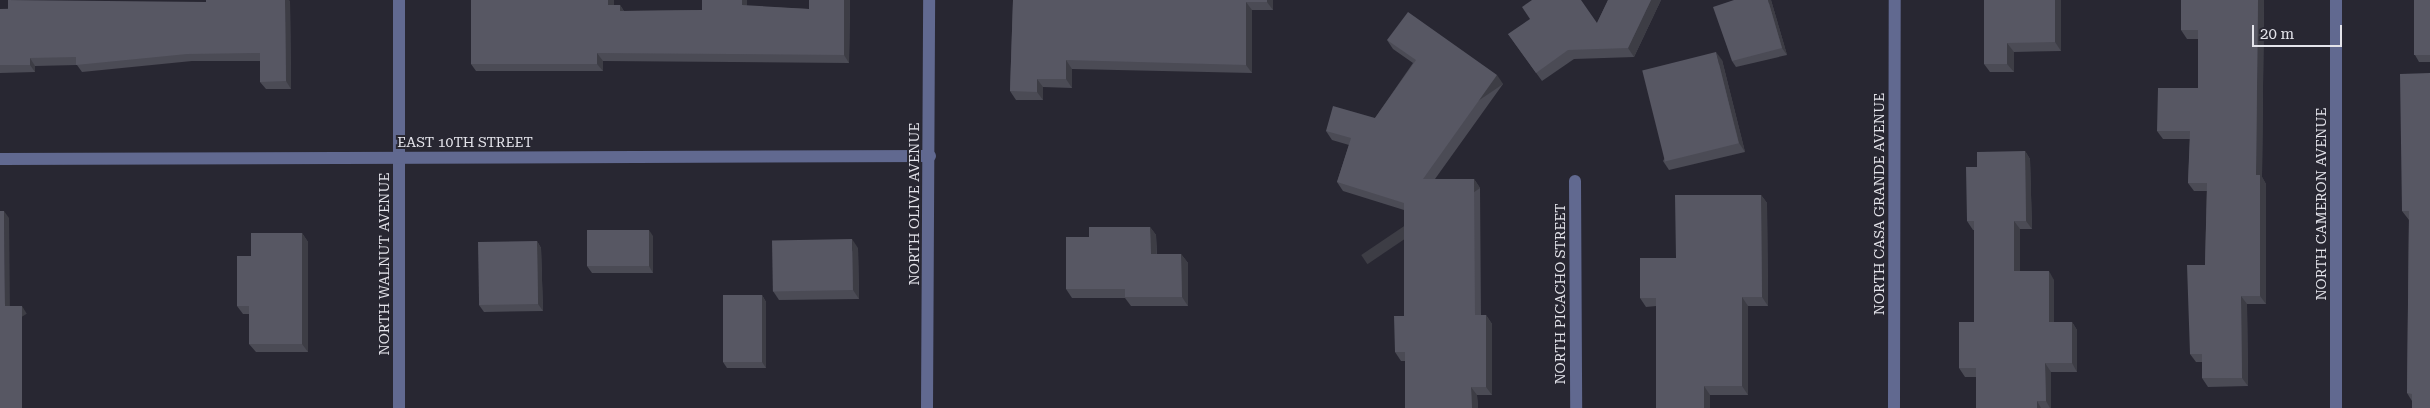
<!DOCTYPE html>
<style>
body{margin:0}
#map{position:relative;width:2430px;height:408px;overflow:hidden;background:#282732;font-family:"Roboto Serif",serif}
div>[style]{position:absolute}
.minor>*{height:12px;margin:-6px;padding:0 6px;transform-origin:6px;border-radius:6px;background:#616990}
.wall>*{inset:0;background:#4b4b55}
.shaded-wall>*{inset:0;background:#3d3d45;transform-origin:0 0}
.building>*{inset:0;background:#575763;transform-origin:0 0}
span{translate:-50% -50%;white-space:nowrap;text-align:center;line-height:1.15;-webkit-text-stroke:4px #282732;paint-order:stroke}
.street-label{font-size:14px;color:#e4e4eb}
.scale{position:absolute;left:2252px;top:25px;width:90px;height:22px;box-sizing:border-box;border:2px solid #e4e4eb;border-top:0;padding-left:6px;font-size:15px;line-height:18px;white-space:nowrap;color:#e4e4eb;-webkit-text-stroke:4px #282732;paint-order:stroke}
</style>
<div id="map">
<div class="minor">
<i style="left:399px;top:0;width:408px;rotate:90deg"></i>
<i style="left:2336px;top:0;width:408px;rotate:90deg"></i>
<i style="left:0;top:159px;width:930px;rotate:-0.18deg"></i>
<i style="left:1575px;top:181px;width:227px;rotate:89.7deg"></i>
<i style="left:927px;top:408px;width:408px;rotate:-89.7deg"></i>
<i style="left:1894px;top:408px;width:408px;rotate:-89.9deg"></i>
</div>
<div class="wall">
<i style="clip-path:polygon(614px 0,614px 5px,620px 5px,624px 11px,702px 10px,747px 6px,809px 9px,809px 0,850px 0,849px 63px,603px 61px,603px 71px,476px 71px,471px 64px)"></i>
<i style="clip-path:polygon(1013px 0,1273px 0,1273px 10px,1252px 10px,1252px 73px,1072px 69px,1072px 88px,1043px 87px,1043px 100px,1016px 100px,1010px 91px)"></i>
<i style="clip-path:polygon(1608px 0,1661px 0,1634px 57px,1574px 59px,1542px 81px,1508px 34px,1597px 23px)"></i>
<i style="clip-path:polygon(1771px 0,1787px 55px,1736px 67px,1732px 61px)"></i>
<i style="clip-path:polygon(1984px 0,2061px 0,2061px 51px,2014px 52px,2014px 72px,1990px 72px,1984px 64px)"></i>
<i style="clip-path:polygon(2264px 0,2262px 177px,2266px 184px,2266px 304px,2247px 304px,2248px 386px,2208px 387px,2202px 378px,2202px 362px,2196px 362px,2190px 354px,2205px 265px,2207px 191px,2194px 191px,2188px 183px,2190px 139px,2163px 139px,2157px 131px,2198px 88px,2198px 39px,2187px 39px,2181px 30px)"></i>
<i style="clip-path:polygon(2430px 0,2430px 62px,2419px 62px,2415px 55px)"></i>
<i style="clip-path:polygon(290px 1px,291px 89px,266px 89px,260px 82px,260px 61px,192px 61px,82px 72px,77px 65px,35px 66px,35px 72px,0 73px,0 9px,206px 2px)"></i>
<i style="clip-path:polygon(1387px 40px,1503px 84px,1435px 179px,1474px 179px,1480px 188px,1481px 315px,1486px 315px,1492px 324px,1492px 395px,1477px 395px,1478px 408px,1405px 408px,1405px 361px,1401px 361px,1395px 352px,1404px 316px,1404px 210px,1343px 191px,1337px 182px,1349px 145px,1332px 140px,1326px 131px,1375px 118px,1413px 63px,1393px 49px)"></i>
<i style="clip-path:polygon(1722px 60px,1745px 152px,1669px 170px,1663px 161px)"></i>
<i style="clip-path:polygon(2430px 73px,2412px 401px,2407px 393px,2409px 220px,2402px 211px)"></i>
<i style="clip-path:polygon(2025px 151px,2030px 159px,2032px 229px,2020px 229px,2020px 271px,2054px 280px,2054px 322px,2072px 322px,2077px 330px,2077px 372px,2051px 372px,2051px 408px,1976px 408px,1976px 377px,1965px 377px,1959px 368px,1974px 322px,1974px 230px,1973px 230px,1967px 221px,1977px 167px)"></i>
<i style="clip-path:polygon(1761px 195px,1767px 203px,1768px 306px,1748px 306px,1748px 395px,1710px 395px,1710px 408px,1656px 306px,1646px 307px,1640px 298px,1676px 258px)"></i>
<i style="clip-path:polygon(1150px 227px,1156px 235px,1157px 254px,1181px 254px,1188px 263px,1188px 306px,1131px 306px,1125px 298px,1072px 298px,1066px 289px,1089px 237px)"></i>
<i style="clip-path:polygon(302px 233px,308px 242px,308px 352px,256px 352px,249px 344px,249px 314px,243px 314px,237px 306px,251px 256px)"></i>
<i style="clip-path:polygon(653px 236px,653px 273px,592px 273px,587px 266px)"></i>
<i style="clip-path:polygon(537px 241px,541px 248px,543px 311px,484px 312px,479px 305px)"></i>
<i style="clip-path:polygon(858px 248px,859px 299px,779px 300px,773px 291px)"></i>
<i style="clip-path:polygon(762px 295px,766px 302px,766px 368px,727px 368px,723px 362px)"></i>
</div>
<div class="shaded-wall">
<i style="clip-path:polygon(285px 0,289px 0,290px 1px,291px 89px,286px 81px)"></i>
<i style="clip-path:polygon(608px 0,614px 0,614px 13px,608px 5px)"></i>
<i style="clip-path:polygon(742px 0,747px 0,747px 13px,742px 5px)"></i>
<i style="clip-path:polygon(844px 0,850px 0,849px 63px,844px 55px)"></i>
<i style="clip-path:polygon(1267px 0,1273px 0,1273px 10px,1267px 2px)"></i>
<i style="clip-path:polygon(1651px 0,1661px 0,1634px 57px,1628px 48px)"></i>
<i style="clip-path:polygon(1768px 0,1771px 0,1787px 55px,1782px 48px)"></i>
<i style="clip-path:polygon(2055px 0,2061px 0,2061px 51px,2055px 42px)"></i>
<i style="clip-path:polygon(2258px 0,2264px 0,2262px 177px,2266px 184px,2266px 304px,2260px 296px,2256px 175px)"></i>
<i style="clip-path:polygon(1246px 2px,1252px 10px,1252px 73px,1246px 65px)"></i>
<i style="clip-path:polygon(620px 5px,625px 13px,620px 11px)"></i>
<i style="clip-path:polygon(2007px 43px,2014px 52px,2014px 72px,2007px 64px)"></i>
<i style="clip-path:polygon(1716px 52px,1722px 60px,1745px 152px,1739px 143px)"></i>
<i style="clip-path:polygon(597px 53px,603px 61px,603px 71px,597px 64px)"></i>
<i style="clip-path:polygon(30px 58px,35px 66px,35px 72px,30px 65px)"></i>
<i style="clip-path:polygon(1066px 60px,1072px 69px,1072px 88px,1066px 79px)"></i>
<i style="left:1497px;top:75px;width:11px;height:128px;rotate:56deg"></i>
<i style="clip-path:polygon(1037px 79px,1043px 87px,1043px 100px,1037px 92px)"></i>
<i style="clip-path:polygon(2025px 151px,2030px 159px,2032px 229px,2026px 221px)"></i>
<i style="left:1474px;top:179px;width:11px;height:136px;rotate:56deg"></i>
<i style="clip-path:polygon(1761px 195px,1767px 203px,1768px 306px,1762px 297px)"></i>
<i style="clip-path:polygon(4px 211px,9px 218px,10px 314px,5px 306px)"></i>
<i style="clip-path:polygon(2014px 221px,2020px 229px,2020px 280px,2014px 271px)"></i>
<i style="clip-path:polygon(1150px 227px,1156px 235px,1157px 263px,1151px 254px)"></i>
<i style="clip-path:polygon(649px 230px,653px 236px,653px 273px,649px 266px)"></i>
<i style="clip-path:polygon(302px 233px,308px 242px,308px 352px,302px 344px)"></i>
<i style="clip-path:polygon(852px 239px,858px 248px,859px 299px,853px 290px)"></i>
<i style="clip-path:polygon(537px 241px,541px 248px,543px 311px,538px 304px)"></i>
<i style="clip-path:polygon(1181px 254px,1188px 263px,1188px 306px,1182px 297px)"></i>
<i style="clip-path:polygon(2049px 271px,2054px 280px,2054px 330px,2049px 322px)"></i>
<i style="clip-path:polygon(762px 295px,766px 302px,766px 368px,762px 362px)"></i>
<i style="clip-path:polygon(2241px 296px,2247px 304px,2248px 386px,2242px 378px)"></i>
<i style="clip-path:polygon(1742px 297px,1748px 306px,1748px 395px,1742px 386px)"></i>
<i style="left:22px;top:306px;width:9px;height:102px;rotate:58deg"></i>
<i style="clip-path:polygon(1486px 315px,1492px 324px,1492px 395px,1486px 387px)"></i>
<i style="clip-path:polygon(2072px 322px,2077px 330px,2077px 372px,2072px 363px)"></i>
<i style="clip-path:polygon(2045px 363px,2051px 372px,2051px 408px,2050px 408px,2046px 401px)"></i>
<i style="clip-path:polygon(1704px 386px,1710px 395px,1710px 408px,1704px 408px)"></i>
<i style="clip-path:polygon(1471px 387px,1477px 395px,1478px 408px,1472px 408px)"></i>
<i style="clip-path:polygon(2037px 401px,2041px 408px,2037px 408px)"></i>
</div>
<div class="building">
<i style="clip-path:polygon(8px 0,206px 2px,206px 0,285px 0,286px 81px,260px 82px,260px 53px,187px 54px,76px 65px,76px 57px,30px 58px,30px 65px,0 65px,0 9px,8px 9px)"></i>
<i style="clip-path:polygon(471px 0,608px 0,608px 5px,620px 5px,620px 11px,702px 10px,702px 0,742px 0,742px 5px,809px 9px,809px 0,844px 0,844px 55px,597px 53px,597px 64px,471px 64px)"></i>
<i style="clip-path:polygon(1013px 0,1267px 0,1267px 2px,1246px 2px,1246px 65px,1066px 60px,1066px 79px,1037px 79px,1037px 92px,1010px 91px)"></i>
<i style="clip-path:polygon(1532px 0,1581px 0,1597px 23px,1608px 0,1651px 0,1628px 48px,1568px 50px,1536px 73px,1508px 34px,1530px 19px,1522px 7px)"></i>
<i style="clip-path:polygon(1734px 0,1768px 0,1782px 48px,1732px 61px,1713px 7px)"></i>
<i style="clip-path:polygon(1984px 0,2055px 0,2055px 42px,2007px 43px,2007px 64px,1984px 64px)"></i>
<i style="clip-path:polygon(2181px 0,2258px 0,2256px 175px,2260px 175px,2260px 296px,2241px 296px,2242px 378px,2202px 378px,2202px 354px,2190px 354px,2187px 265px,2205px 265px,2207px 183px,2188px 183px,2190px 131px,2157px 131px,2158px 88px,2198px 88px,2198px 30px,2181px 30px)"></i>
<i style="left:2414px;top:0;width:16px;height:55px"></i>
<i style="clip-path:polygon(1408px 12px,1497px 75px,1423px 179px,1474px 179px,1475px 315px,1486px 315px,1486px 387px,1471px 387px,1472px 408px,1405px 408px,1405px 352px,1395px 352px,1394px 316px,1404px 316px,1404px 203px,1337px 182px,1351px 138px,1326px 131px,1333px 106px,1375px 118px,1416px 60px,1387px 40px)"></i>
<i style="left:1716px;top:52px;width:94px;height:76px;rotate:76deg"></i>
<i style="clip-path:polygon(2430px 73px,2430px 408px,2412px 408px,2412px 394px,2407px 393px,2409px 211px,2402px 211px,2400px 74px)"></i>
<i style="clip-path:polygon(2025px 151px,2026px 221px,2014px 221px,2014px 271px,2049px 271px,2049px 322px,2072px 322px,2072px 363px,2045px 363px,2046px 401px,2037px 401px,2037px 408px,1976px 408px,1976px 368px,1959px 368px,1959px 322px,1974px 322px,1974px 221px,1967px 221px,1966px 167px,1977px 167px,1977px 152px)"></i>
<i style="clip-path:polygon(1675px 195px,1761px 195px,1762px 297px,1742px 297px,1742px 386px,1704px 386px,1704px 408px,1656px 408px,1656px 298px,1640px 298px,1640px 258px,1676px 258px)"></i>
<i style="clip-path:polygon(0 211px,4px 211px,5px 306px,22px 306px,22px 408px,0 408px)"></i>
<i style="clip-path:polygon(1089px 227px,1150px 227px,1151px 254px,1181px 254px,1182px 297px,1125px 297px,1125px 289px,1066px 289px,1066px 237px,1089px 237px)"></i>
<i style="left:587px;top:230px;width:62px;height:36px"></i>
<i style="clip-path:polygon(251px 233px,302px 233px,302px 344px,249px 344px,249px 306px,237px 306px,237px 256px,251px 256px)"></i>
<i style="left:852px;top:239px;width:51px;height:80px;rotate:89deg"></i>
<i style="left:537px;top:241px;width:63px;height:59px;rotate:89deg"></i>
<i style="left:723px;top:295px;width:39px;height:67px"></i>
</div>
<div class="street-label">
<span style="left:465px;top:142px">EAST 10TH STREET</span>
<span style="left:914px;top:204px;rotate:-90deg">NORTH OLIVE AVENUE</span>
<span style="left:1879px;top:204px;rotate:-90deg">NORTH CASA GRANDE AVENUE</span>
<span style="left:2321px;top:204px;rotate:-90deg">NORTH CAMERON AVENUE</span>
<span style="left:384px;top:264px;rotate:-90deg">NORTH WALNUT AVENUE</span>
<span style="left:1560px;top:294px;rotate:-90deg">NORTH PICACHO STREET</span>
</div>
<div class="scale">20 m</div>
</div>
